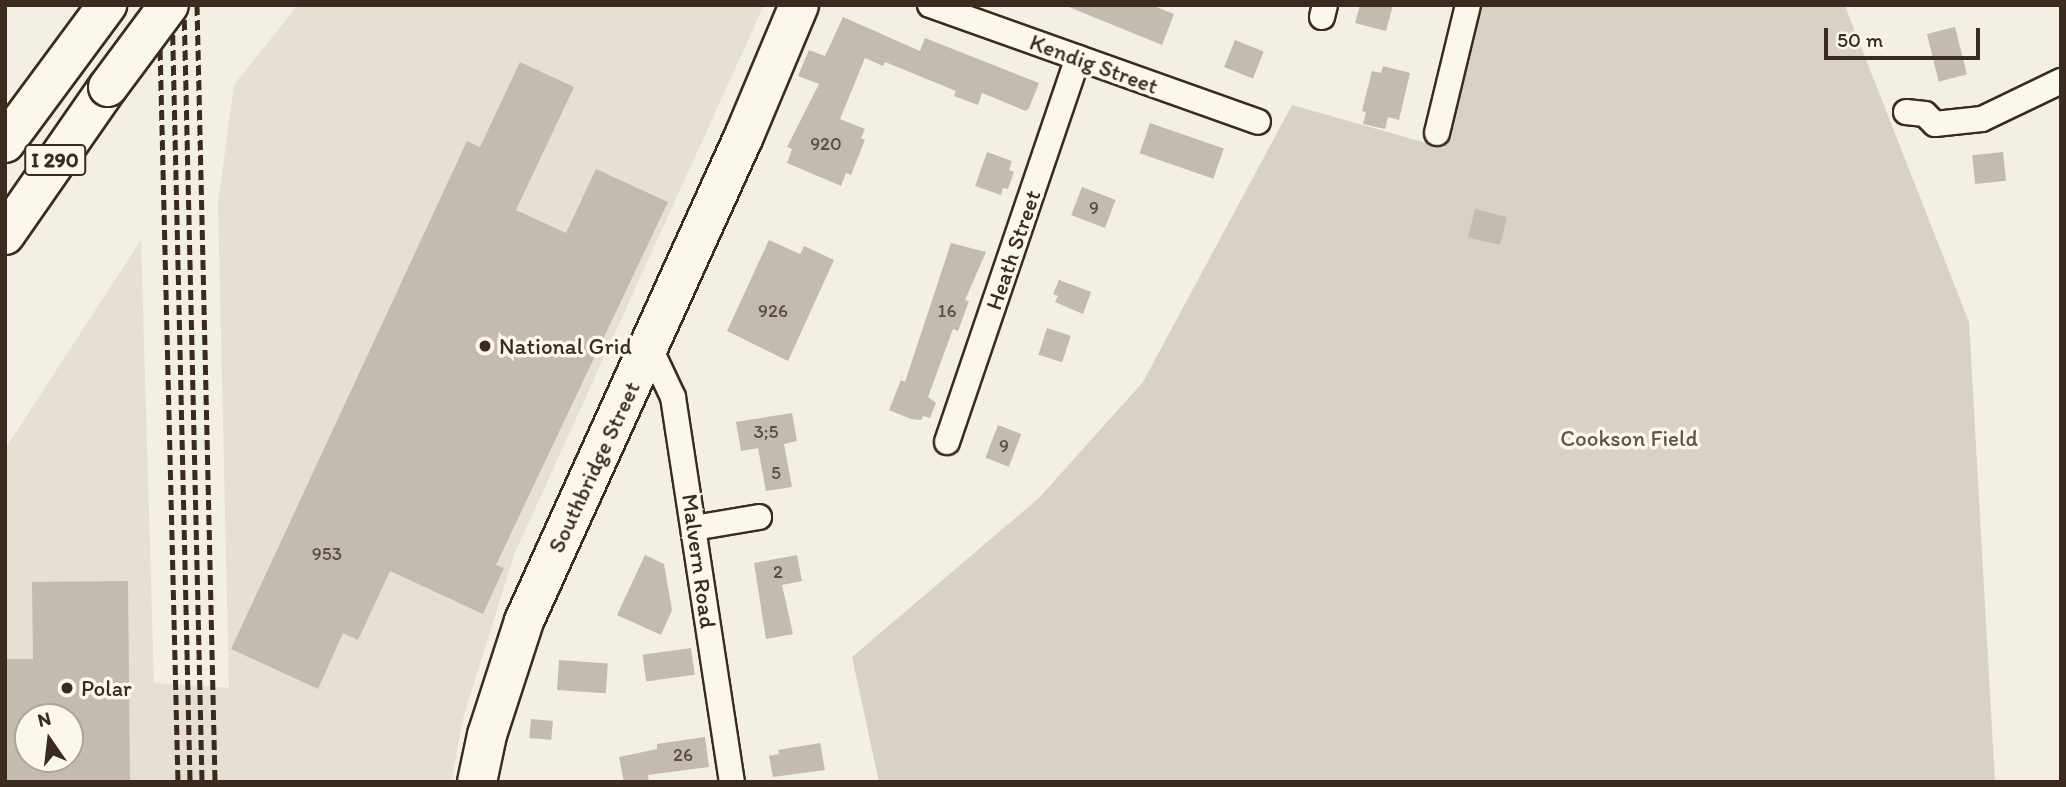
<!DOCTYPE html>
<style>
body{margin:0}
#map{position:relative;width:2066px;height:787px;overflow:hidden;background:#f3efe4;font-family:Itim,sans-serif}
div>[style]{position:absolute}
.built>*{inset:0;background:#e5dfd4}
.green>*{inset:0;background:#d8d1c6}
.building>*{inset:0;background:#c3bbb0;transform-origin:0 0}
.roads{filter:drop-shadow(2px 0 #3b2a1e) drop-shadow(-2px 0 #3b2a1e) drop-shadow(0 2px #3b2a1e) drop-shadow(0 -2px #3b2a1e)}
.minor>*{height:24px;margin:-12px;padding:0 12px;transform-origin:12px;border-radius:12px;background:#fbf7ec}
.primary>*{height:38px;margin:-19px;padding:0 19px;transform-origin:19px;border-radius:19px;background:#fbf7ec}
.motorway>*{height:38px;margin:-19px;padding:0 19px;transform-origin:19px;border-radius:19px;background:#fbf7ec}
.rail>*{height:5px;margin-top:-2.5px;transform-origin:0;background:repeating-linear-gradient(90deg,#3b2a1e 0 10px,transparent 0 15px)}
.bridges{filter:drop-shadow(2px 0 #3b2a1e) drop-shadow(-2px 0 #3b2a1e) drop-shadow(0 2px #3b2a1e) drop-shadow(0 -2px #3b2a1e)}
.motorway-bridge>*{height:38px;margin:-19px;padding:0 19px;transform-origin:19px;border-radius:19px;background:#fbf7ec}
.dots>*{width:19px;height:19px;translate:-50% -50%;box-sizing:border-box;border:4px solid #fbf7ec;border-radius:50%}
span{translate:-50% -50%;white-space:nowrap;text-align:center;line-height:1.15;-webkit-text-stroke:7px #fbf7ec;paint-order:stroke}
.number-label{font-size:19px;color:#5d4e42}
.number-label span{-webkit-text-stroke-width:0}
.shield-label span{padding:2px 5px;background:#fbf7ec;border:2px solid;border-radius:5px;-webkit-text-stroke-width:0}
.shield-label{font-size:21px;color:#3b2a1e;font-weight:700}
.street-label{font-size:23px;color:#3b2a1e}
.poi-label{font-size:23px;color:#3b2a1e}
.left{translate:0 -50%;text-align:left}
.park-label{font-size:23px;color:#625448}
.frame{position:absolute;inset:0;border:7px solid #3b2a1e;pointer-events:none}
.north{position:absolute;left:14px;top:703px;width:70px;height:70px;box-sizing:border-box;background:#fbf7ec;border:2px solid #aea59a;border-radius:50%;rotate:346deg;font-size:19px;font-weight:700;line-height:28px;text-align:center;color:#3b2a1e}
.north::after{content:'';display:block;margin:auto;width:24px;height:32px;background:#3b2a1e;clip-path:polygon(50% 0,100% 100%,50% 72%,0 100%)}
.scale{position:absolute;left:1824px;top:28px;width:156px;height:32px;box-sizing:border-box;border:4px solid #3b2a1e;border-top:0;padding-left:9px;font-size:21px;line-height:24px;white-space:nowrap;color:#3b2a1e;-webkit-text-stroke:5px #fbf7ec;paint-order:stroke}
</style>
<div id="map">
<div class="built">
<i style="clip-path:polygon(evenodd,298px 5px,764px 5px,514px 555px,464px 715px,451px 782px,5px 782px,5px 449px,141px 240px,154px 683px,229px 688px,218px 203px,234px 85px,298px 5px,28px 717px,70px 717px,70px 759px,28px 759px,28px 717px)"></i>
</div>
<div class="green">
<i style="clip-path:polygon(1480px 5px,1845px 6px,1969px 322px,1995px 782px,879px 782px,852px 657px,1039px 498px,1143px 382px,1292px 105px,1444px 148px)"></i>
</div>
<div class="building">
<i style="clip-path:polygon(1064px 5px,1151px 5px,1174px 14px,1162px 45px)"></i>
<i style="clip-path:polygon(1360px 5px,1393px 5px,1386px 31px,1355px 23px)"></i>
<i style="clip-path:polygon(843px 17px,920px 51px,925px 38px,1039px 83px,1029px 108px,1026px 111px,982px 93px,978px 105px,954px 96px,956px 91px,885px 62px,883px 66px,865px 58px,840px 119px,865px 129px,861px 138px,865px 140px,851px 175px,846px 173px,841px 186px,787px 163px,792px 149px,787px 147px,819px 84px,798px 76px,809px 50px,825px 56px)"></i>
<i style="left:1955px;top:27px;width:49px;height:29px;rotate:76deg"></i>
<i style="left:1235px;top:40px;width:31px;height:29px;rotate:22deg"></i>
<i style="clip-path:polygon(520px 62px,574px 87px,516px 210px,566px 233px,596px 169px,668px 202px,496px 565px,504px 568px,483px 614px,390px 571px,358px 640px,343px 633px,318px 689px,231px 649px,467px 141px,480px 147px)"></i>
<i style="clip-path:polygon(1383px 66px,1410px 73px,1399px 120px,1388px 117px,1385px 129px,1363px 124px,1366px 112px,1362px 111px,1372px 71px,1381px 73px)"></i>
<i style="left:1150px;top:123px;width:78px;height:32px;rotate:19deg"></i>
<i style="clip-path:polygon(987px 152px,1012px 161px,1009px 170px,1014px 172px,1008px 189px,1003px 188px,1001px 195px,975px 186px)"></i>
<i style="left:2003px;top:152px;width:29px;height:31px;rotate:84deg"></i>
<i style="left:1082px;top:187px;width:36px;height:30px;rotate:21deg"></i>
<i style="left:1475px;top:209px;width:33px;height:29px;rotate:14deg"></i>
<i style="clip-path:polygon(769px 240px,800px 254px,804px 246px,834px 260px,788px 361px,727px 331px)"></i>
<i style="clip-path:polygon(951px 243px,986px 252px,965px 300px,969px 301px,958px 331px,953px 329px,928px 397px,936px 403px,930px 418px,923px 416px,921px 420px,911px 419px,889px 410px,901px 380px,905px 382px)"></i>
<i style="clip-path:polygon(1059px 280px,1091px 292px,1083px 314px,1055px 302px,1058px 296px,1053px 294px)"></i>
<i style="left:1047px;top:328px;width:25px;height:28px;rotate:18deg"></i>
<i style="clip-path:polygon(792px 413px,797px 441px,784px 444px,792px 487px,766px 491px,758px 448px,741px 451px,736px 422px)"></i>
<i style="left:998px;top:425px;width:25px;height:35px;rotate:21deg"></i>
<i style="clip-path:polygon(645px 555px,664px 564px,672px 610px,661px 635px,617px 615px)"></i>
<i style="clip-path:polygon(797px 555px,802px 581px,782px 585px,793px 634px,766px 639px,754px 563px)"></i>
<i style="clip-path:polygon(evenodd,128px 581px,130px 782px,5px 782px,5px 659px,33px 659px,32px 582px,128px 581px,28px 717px,70px 717px,70px 759px,28px 759px,28px 717px)"></i>
<i style="left:691px;top:648px;width:27px;height:49px;rotate:82deg"></i>
<i style="left:559px;top:660px;width:49px;height:30px;rotate:4deg"></i>
<i style="left:531px;top:719px;width:22px;height:19px;rotate:5deg"></i>
<i style="clip-path:polygon(705px 737px,709px 767px,648px 775px,649px 782px,624px 782px,619px 757px,657px 749px,657px 744px)"></i>
<i style="clip-path:polygon(820px 743px,825px 770px,773px 777px,769px 756px,779px 754px,778px 750px)"></i>
</div>
<div class="roads">
<div class="minor">
<i style="left:930px;top:5px;width:348px;rotate:19.6deg"></i>
<i style="left:1322px;top:17px;width:12px;rotate:-76deg"></i>
<i style="left:1906px;top:112px;width:19px;rotate:6deg"></i>
<i style="left:1925px;top:114px;width:14px;rotate:45deg"></i>
<i style="left:1935px;top:124px;width:47px;rotate:-6.1deg"></i>
<i style="left:1982px;top:119px;width:88px;rotate:-25.7deg"></i>
<i style="left:1437px;top:133px;width:132px;rotate:-76.4deg"></i>
<i style="left:649px;top:346px;width:56px;rotate:64.8deg"></i>
<i style="left:673px;top:397px;width:389px;rotate:81.3deg"></i>
<i style="left:947px;top:442px;width:406px;rotate:-71.2deg"></i>
<i style="left:694px;top:528px;width:66px;rotate:-9.6deg"></i>
</div>
<div class="primary">
<i style="left:477px;top:782px;width:48px;rotate:-78deg"></i>
<i style="left:487px;top:735px;width:120px;rotate:-72deg"></i>
<i style="left:524px;top:621px;width:533px;rotate:-65.6deg"></i>
<i style="left:744px;top:136px;width:142px;rotate:-67.2deg"></i>
</div>
<div class="motorway">
<i style="left:5px;top:143px;width:172px;rotate:-53.5deg"></i>
<i style="left:5px;top:235px;width:180px;rotate:-55.2deg"></i>
</div>
</div>
<div class="rail">
<i style="left:159px;top:5px;width:777px;rotate:88.6deg"></i>
<i style="left:172px;top:5px;width:777px;rotate:88.67deg"></i>
<i style="left:184px;top:5px;width:777px;rotate:88.67deg"></i>
<i style="left:197px;top:5px;width:777px;rotate:88.67deg"></i>
</div>
<div class="bridges">
<div class="motorway-bridge">
<i style="left:108px;top:87px;width:102px;rotate:-53.4deg"></i>
</div>
</div>
<div class="dots">
<i style="left:485px;top:346px;background:#3b2a1e"></i>
<i style="left:67px;top:688px;background:#3b2a1e"></i>
</div>
<div class="number-label">
<span style="left:826px;top:144px">920</span>
<span style="left:1094px;top:208px">9</span>
<span style="left:773px;top:311px">926</span>
<span style="left:947px;top:311px">16</span>
<span style="left:766px;top:432px">3;5</span>
<span style="left:1004px;top:446px">9</span>
<span style="left:776px;top:473px">5</span>
<span style="left:327px;top:554px">953</span>
<span style="left:778px;top:572px">2</span>
<span style="left:683px;top:755px">26</span>
</div>
<div class="shield-label">
<span style="left:55px;top:160px">I 290</span>
</div>
<div class="street-label">
<span style="left:1094px;top:64px;rotate:20deg">Kendig Street</span>
<span style="left:1013px;top:250px;rotate:-71deg">Heath Street</span>
<span style="left:594px;top:467px;rotate:-65deg">Southbridge Street</span>
<span style="left:699px;top:561px;rotate:82deg">Malvern Road</span>
</div>
<div class="poi-label">
<span class="left" style="left:499px;top:346px">National Grid</span>
<span class="left" style="left:81px;top:688px">Polar</span>
</div>
<div class="park-label">
<span style="left:1629px;top:438px">Cookson Field</span>
</div>
<div class="frame"></div>
<div class="north">N</div>
<div class="scale">50 m</div>
</div>
